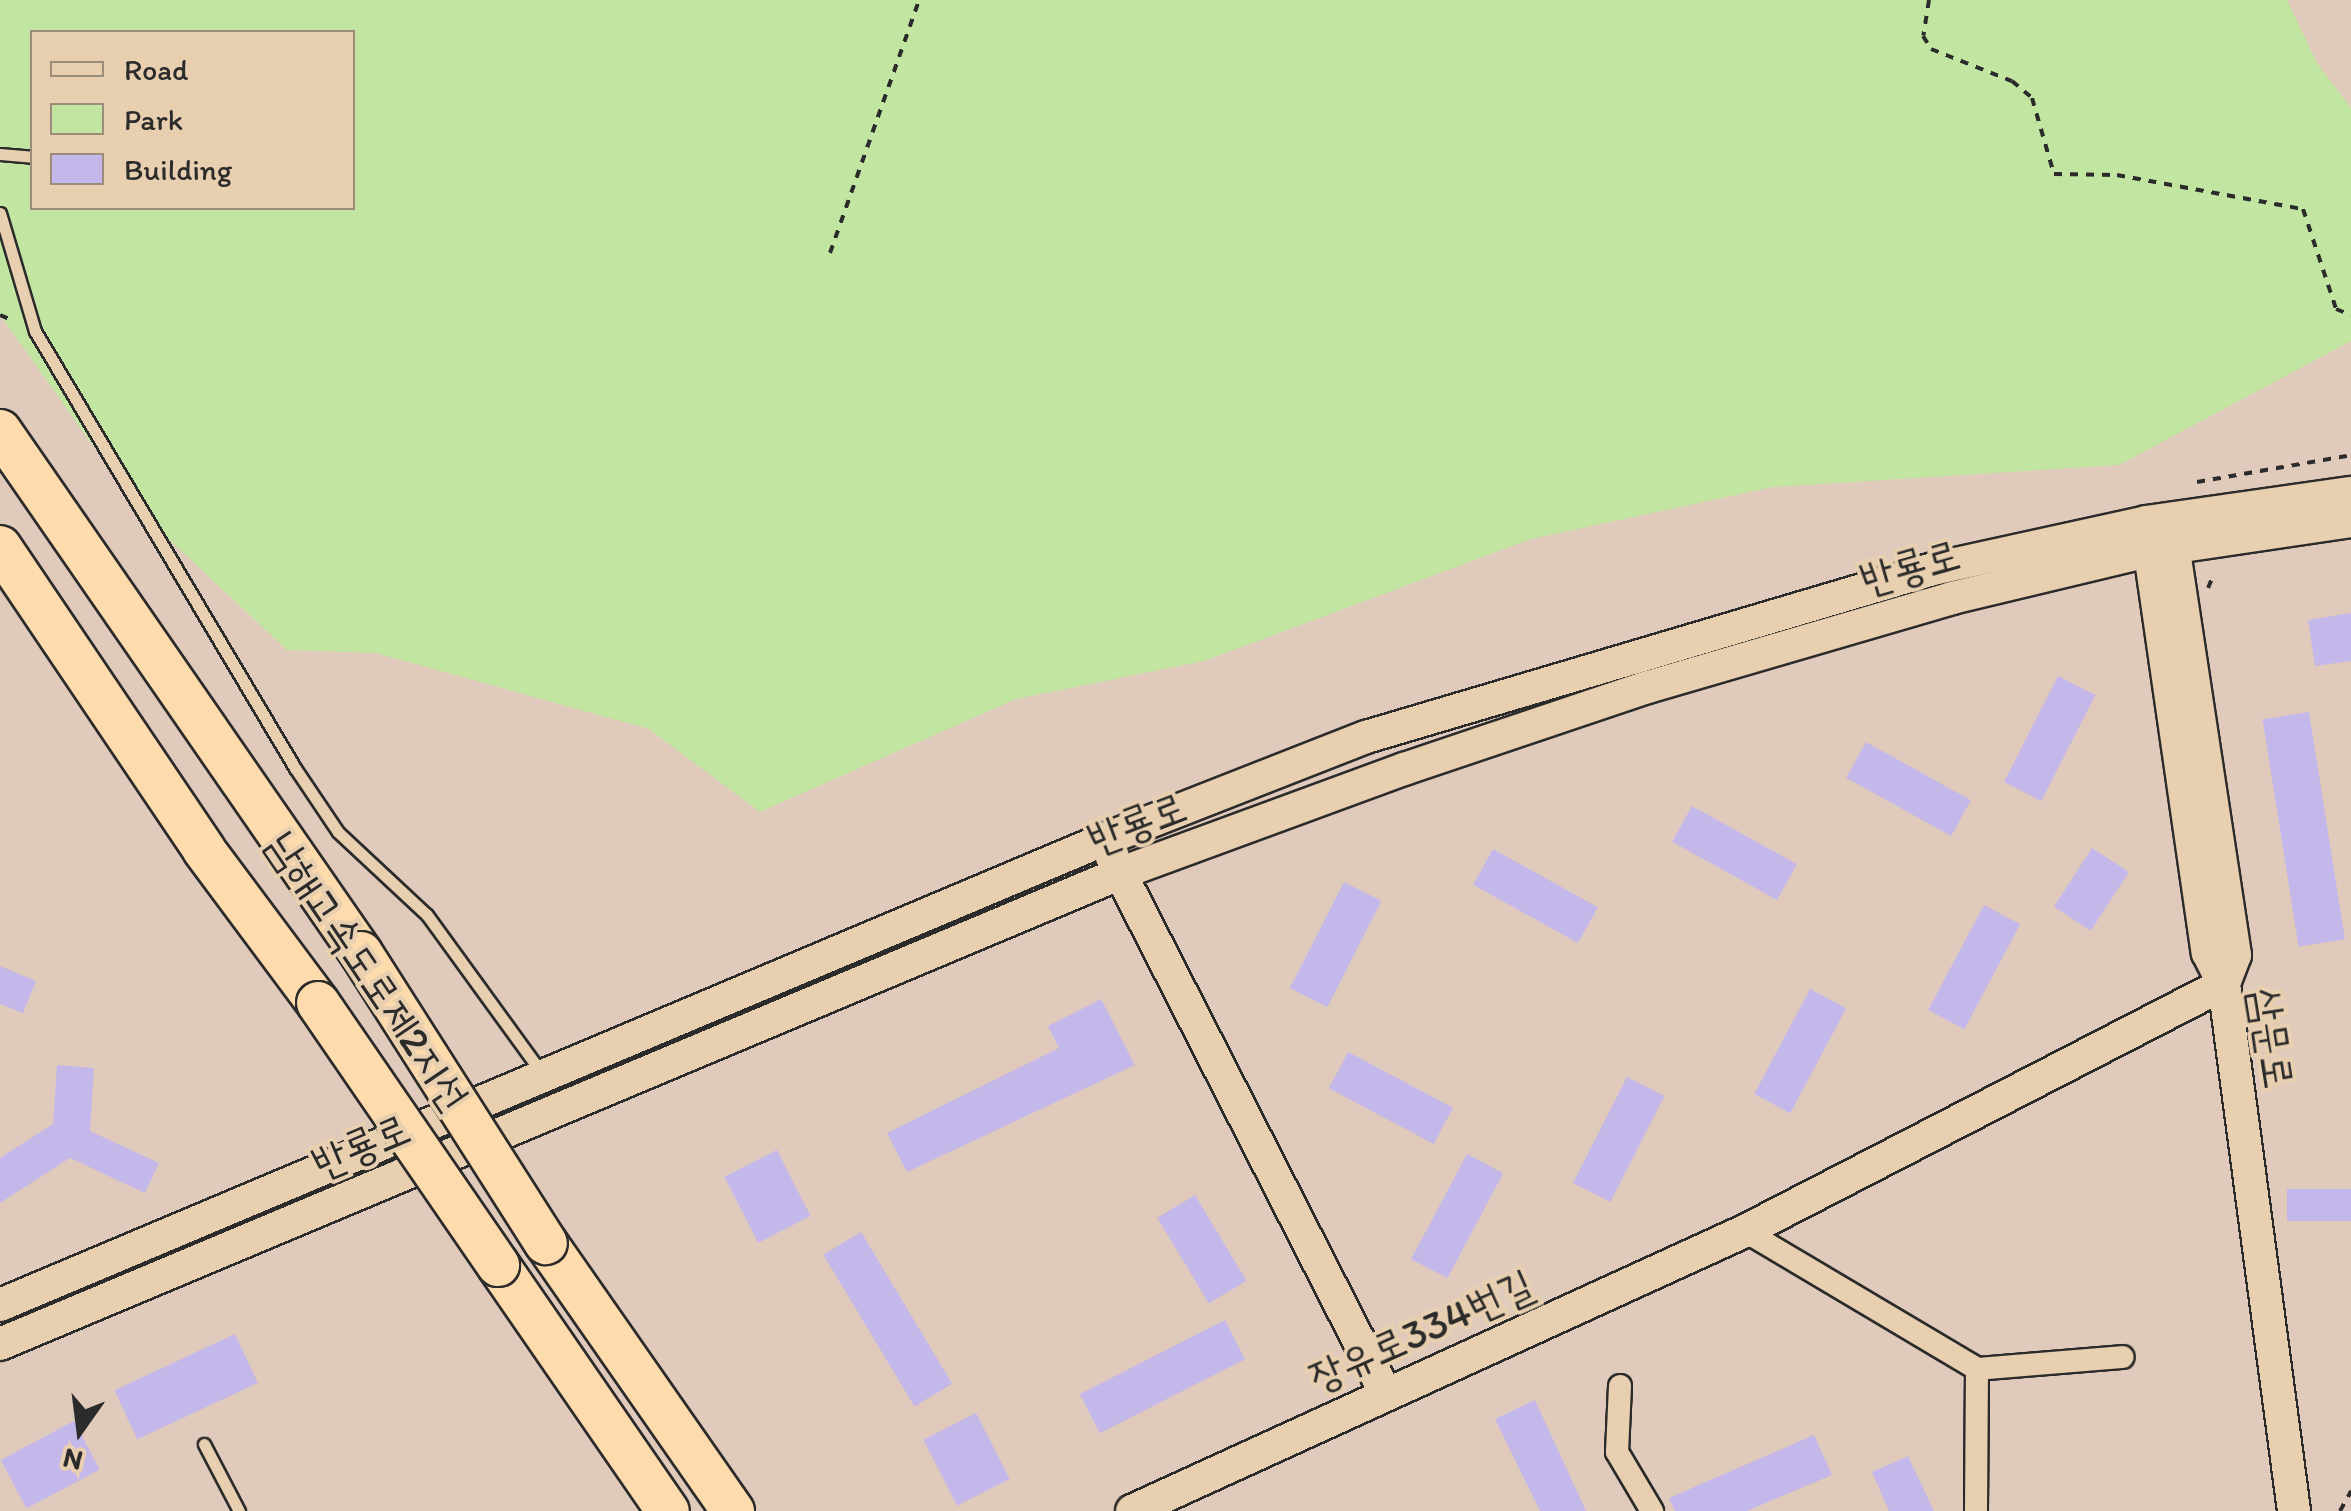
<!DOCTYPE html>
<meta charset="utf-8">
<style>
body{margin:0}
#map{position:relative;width:2351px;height:1511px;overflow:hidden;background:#e0cabb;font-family:Itim,"Poor Story",sans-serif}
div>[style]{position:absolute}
.green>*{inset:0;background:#c2e6a1}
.building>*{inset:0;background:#c4b8ea;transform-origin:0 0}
.path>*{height:4px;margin-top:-2px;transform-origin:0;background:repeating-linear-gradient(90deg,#2b2b2b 0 8px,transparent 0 16px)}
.roads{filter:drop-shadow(2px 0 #2b2b2b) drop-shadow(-2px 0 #2b2b2b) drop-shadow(0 2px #2b2b2b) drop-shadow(0 -2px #2b2b2b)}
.lane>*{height:11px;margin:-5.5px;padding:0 5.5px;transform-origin:5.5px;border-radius:5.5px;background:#e7cfaf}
.street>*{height:22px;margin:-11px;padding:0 11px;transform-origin:11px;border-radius:11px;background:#e7cfaf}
.secondary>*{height:32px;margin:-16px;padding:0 16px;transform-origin:16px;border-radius:16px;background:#e7cfaf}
.highway>*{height:42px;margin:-21px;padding:0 21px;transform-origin:21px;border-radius:21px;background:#fedbac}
.bridges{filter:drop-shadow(2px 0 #2b2b2b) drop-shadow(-2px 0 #2b2b2b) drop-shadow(0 2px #2b2b2b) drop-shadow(0 -2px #2b2b2b)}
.highway-bridge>*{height:42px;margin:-21px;padding:0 21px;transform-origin:21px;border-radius:21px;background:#fedbac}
span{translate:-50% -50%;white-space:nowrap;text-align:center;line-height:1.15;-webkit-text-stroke:8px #e7cfaf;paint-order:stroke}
.street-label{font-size:42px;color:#2b2b2b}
.legend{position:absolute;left:30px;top:30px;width:325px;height:180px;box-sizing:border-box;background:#e7cfaf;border:2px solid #9c8d7a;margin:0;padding:12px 18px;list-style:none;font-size:30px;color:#2b2b2b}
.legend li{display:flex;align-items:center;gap:20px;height:50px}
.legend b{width:50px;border:2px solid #9c8d7a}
.north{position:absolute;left:30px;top:1381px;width:100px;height:100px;-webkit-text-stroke:8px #e7cfaf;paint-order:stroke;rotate:194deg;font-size:28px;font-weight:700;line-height:40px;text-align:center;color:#2b2b2b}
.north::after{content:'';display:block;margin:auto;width:35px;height:45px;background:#2b2b2b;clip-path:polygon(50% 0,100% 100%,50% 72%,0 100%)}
</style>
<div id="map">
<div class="green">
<i style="clip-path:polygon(evenodd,0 0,2287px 0,2317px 63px,2351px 108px,2351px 341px,2119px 465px,1773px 487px,1531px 539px,1204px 661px,1016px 699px,760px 812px,649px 729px,376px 653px,287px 650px,141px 513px,0 315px,0 0,32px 32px,352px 32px,352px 208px,32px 208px,32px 32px)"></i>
</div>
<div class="building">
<i style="clip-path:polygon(2351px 613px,2351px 661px,2315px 666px,2308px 620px)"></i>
<i style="left:2058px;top:676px;width:42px;height:119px;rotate:27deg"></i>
<i style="left:2309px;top:712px;width:230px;height:47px;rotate:81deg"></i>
<i style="left:1866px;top:742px;width:120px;height:41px;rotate:29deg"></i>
<i style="left:1692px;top:806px;width:120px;height:41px;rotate:29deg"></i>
<i style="left:2092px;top:848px;width:44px;height:70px;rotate:33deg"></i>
<i style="left:1493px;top:849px;width:120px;height:41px;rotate:29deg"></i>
<i style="left:1344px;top:882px;width:42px;height:119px;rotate:27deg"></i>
<i style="left:1984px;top:905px;width:41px;height:119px;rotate:28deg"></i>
<i style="clip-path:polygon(0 966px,36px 981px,23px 1013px,0 1004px)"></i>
<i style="left:1810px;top:989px;width:41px;height:119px;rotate:28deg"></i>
<i style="clip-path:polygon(1101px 999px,1135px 1065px,907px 1172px,887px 1133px,1059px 1048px,1048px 1026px)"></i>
<i style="left:1348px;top:1052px;width:119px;height:41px;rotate:28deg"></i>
<i style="clip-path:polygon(57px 1065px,94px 1068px,90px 1131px,159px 1163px,145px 1193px,70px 1158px,0 1203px,0 1158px,53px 1124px)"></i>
<i style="left:1627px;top:1077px;width:42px;height:119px;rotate:27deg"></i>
<i style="left:777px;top:1150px;width:74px;height:59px;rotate:63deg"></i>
<i style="left:1467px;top:1154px;width:41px;height:119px;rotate:28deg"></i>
<i style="left:2351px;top:1189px;width:32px;height:64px;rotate:90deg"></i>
<i style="left:1195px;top:1195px;width:100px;height:44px;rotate:59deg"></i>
<i style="left:861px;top:1232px;width:177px;height:44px;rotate:59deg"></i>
<i style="left:1225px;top:1320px;width:44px;height:163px;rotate:63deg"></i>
<i style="left:235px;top:1334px;width:54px;height:133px;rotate:65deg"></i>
<i style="clip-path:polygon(1535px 1400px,1586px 1511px,1540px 1511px,1495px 1419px)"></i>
<i style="left:976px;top:1413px;width:74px;height:59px;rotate:63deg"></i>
<i style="left:74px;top:1421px;width:55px;height:83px;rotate:62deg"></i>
<i style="clip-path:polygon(1814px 1435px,1832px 1475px,1747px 1511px,1675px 1511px,1669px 1498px)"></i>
<i style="clip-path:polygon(1908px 1456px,1934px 1511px,1889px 1511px,1872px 1472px)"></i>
</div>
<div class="path">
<i style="left:1929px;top:0;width:36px;rotate:99deg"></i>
<i style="left:1923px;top:36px;width:15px;rotate:58deg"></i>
<i style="left:1931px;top:49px;width:87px;rotate:21.6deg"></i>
<i style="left:2012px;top:81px;width:26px;rotate:40deg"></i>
<i style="left:2032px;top:98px;width:79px;rotate:73.9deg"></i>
<i style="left:2054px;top:174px;width:63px;rotate:0.9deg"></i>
<i style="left:2117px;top:175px;width:189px;rotate:10.4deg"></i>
<i style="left:2303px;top:209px;width:105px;rotate:71.7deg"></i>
<i style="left:2336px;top:309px;width:16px;rotate:22deg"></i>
<i style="left:830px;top:253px;width:268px;rotate:-70.6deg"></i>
<i style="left:0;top:315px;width:15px;rotate:23deg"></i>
<i style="left:2197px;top:482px;width:156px;rotate:-9.9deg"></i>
<i style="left:2208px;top:588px;width:15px;rotate:-67deg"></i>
<i style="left:2340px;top:1511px;width:23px;rotate:-61deg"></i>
</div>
<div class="roads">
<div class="lane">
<i style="left:0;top:154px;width:32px;rotate:5deg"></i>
<i style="left:0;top:213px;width:123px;rotate:73.5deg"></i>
<i style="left:35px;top:331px;width:508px;rotate:59.25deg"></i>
<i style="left:295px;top:768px;width:77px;rotate:56.1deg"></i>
<i style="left:338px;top:832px;width:122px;rotate:43deg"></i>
<i style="left:427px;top:915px;width:195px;rotate:54deg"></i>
<i style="left:204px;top:1444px;width:76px;rotate:62.4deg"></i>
</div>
<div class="street">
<i style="left:1745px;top:1231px;width:270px;rotate:30.7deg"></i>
<i style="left:1977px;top:1369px;width:146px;rotate:-4.7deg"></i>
<i style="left:1620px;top:1386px;width:66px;rotate:92.6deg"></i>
<i style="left:1617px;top:1452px;width:69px;rotate:59.3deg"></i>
<i style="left:1976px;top:1511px;width:142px;rotate:-89.6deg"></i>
</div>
<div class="secondary">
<i style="left:2170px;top:525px;width:435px;rotate:81.4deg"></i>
<i style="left:2235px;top:955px;width:31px;rotate:111deg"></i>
<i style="left:2147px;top:532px;width:425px;rotate:81.8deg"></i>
<i style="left:2208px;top:953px;width:35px;rotate:63deg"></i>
<i style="left:2224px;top:984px;width:532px;rotate:82.43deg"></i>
<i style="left:1112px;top:857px;width:601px;rotate:62.97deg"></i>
<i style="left:0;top:1305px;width:1197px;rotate:-22.86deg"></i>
<i style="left:1103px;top:840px;width:282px;rotate:-21.4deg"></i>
<i style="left:1366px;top:737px;width:591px;rotate:-16.5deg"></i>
<i style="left:1933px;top:569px;width:218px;rotate:-12.4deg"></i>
<i style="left:2146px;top:522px;width:207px;rotate:-8.1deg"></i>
<i style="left:0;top:1344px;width:1216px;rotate:-22.79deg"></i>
<i style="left:1121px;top:873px;width:302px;rotate:-20.2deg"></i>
<i style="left:1404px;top:769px;width:257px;rotate:-18.6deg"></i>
<i style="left:1648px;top:687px;width:317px;rotate:-16.3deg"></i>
<i style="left:1952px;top:598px;width:202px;rotate:-13.5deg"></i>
<i style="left:2148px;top:551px;width:205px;rotate:-8.4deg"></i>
<i style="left:1132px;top:1511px;width:674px;rotate:-24.55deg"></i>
<i style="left:1745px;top:1231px;width:539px;rotate:-27.28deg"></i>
</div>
<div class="highway">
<i style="left:0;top:431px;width:635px;rotate:55.33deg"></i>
<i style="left:0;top:547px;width:365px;rotate:56deg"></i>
<i style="left:204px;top:850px;width:191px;rotate:53.3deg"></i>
<i style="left:546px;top:1243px;width:327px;rotate:55.1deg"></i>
<i style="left:498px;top:1265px;width:299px;rotate:55.4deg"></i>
</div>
</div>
<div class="bridges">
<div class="highway-bridge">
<i style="left:361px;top:953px;width:344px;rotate:57.5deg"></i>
<i style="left:318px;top:1003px;width:318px;rotate:55.5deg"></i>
</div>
</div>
<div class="street-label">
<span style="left:1910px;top:567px;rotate:-16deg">반룡로</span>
<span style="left:1137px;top:823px;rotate:-21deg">반룡로</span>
<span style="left:368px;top:971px;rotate:56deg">남해고속도로제2지선</span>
<span style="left:2272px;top:1038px;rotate:81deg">삼문로</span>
<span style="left:361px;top:1146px;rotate:-23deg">반룡로</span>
<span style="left:1421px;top:1331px;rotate:-24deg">장유로334번길</span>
</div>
<ul class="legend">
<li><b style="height:12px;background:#e7cfaf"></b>Road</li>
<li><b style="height:28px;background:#c2e6a1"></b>Park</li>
<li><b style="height:28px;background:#c4b8ea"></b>Building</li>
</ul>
<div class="north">N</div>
</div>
